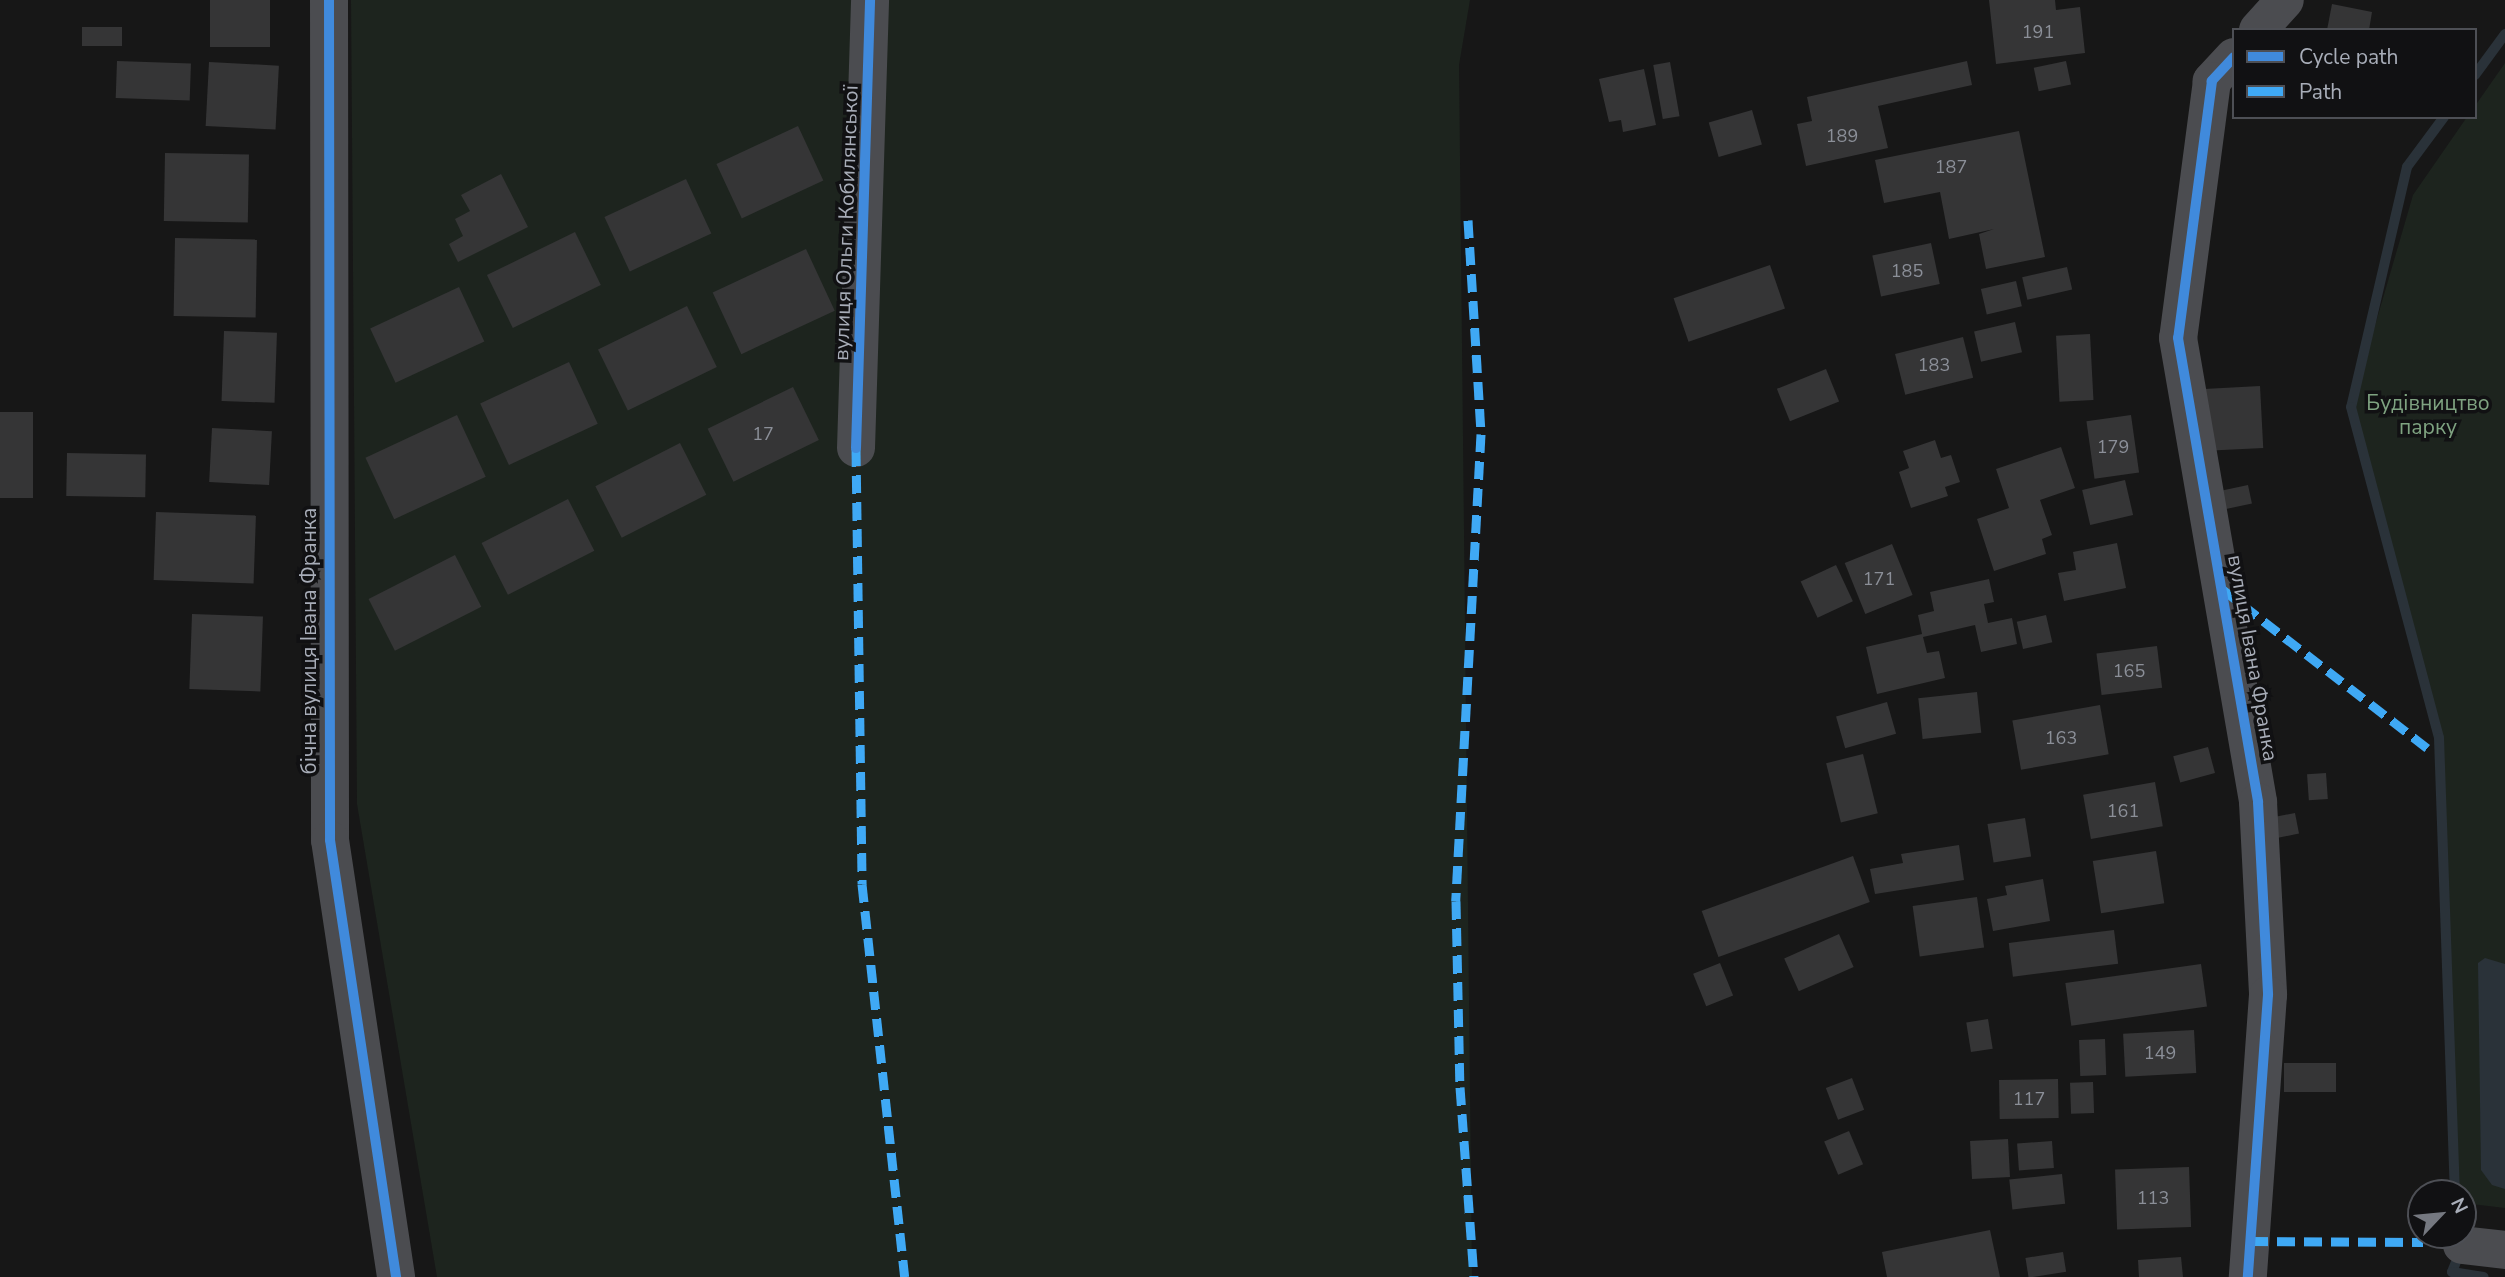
<!DOCTYPE html>
<meta charset="utf-8">
<style>
body{margin:0}
#map{position:relative;width:2505px;height:1277px;overflow:hidden;background:#171717;font-family:"Nunito Sans",sans-serif}
div>[style]{position:absolute}
.green>*{inset:0;background:#1d241e}
.water>*{inset:0;background:#2a3239}
.stream>*{height:10px;margin:-5px;padding:0 5px;transform-origin:5px;border-radius:5px;background:#2a3239}
.building>*{inset:0;background:#353536;transform-origin:0 0}
.minor>*{height:38px;margin:-19px;padding:0 19px;transform-origin:19px;border-radius:19px;background:#4b4c50}
.quiet>*{height:9px;margin-top:-4.5px;transform-origin:0;background:repeating-linear-gradient(90deg,#3fa9f5 0 18px,transparent 0 27px)}
.cycleway>*{height:10px;margin:-5px;padding:0 5px;transform-origin:5px;border-radius:5px;background:#408adc}
span{translate:-50% -50%;white-space:nowrap;text-align:center;line-height:1.15;-webkit-text-stroke:7px #111113;paint-order:stroke}
.number-label{font-size:18px;color:#8b8f98}
.number-label span{-webkit-text-stroke-width:0}
.street-label{font-size:21px;color:#a8adb8}
.park-label{font-size:21px;color:#7fa381}
.legend{position:absolute;left:2232px;top:28px;width:245px;height:91px;box-sizing:border-box;background:#111113;border:2px solid #4d4f55;margin:0;padding:9px 12px;list-style:none;font-size:21px;color:#a8adb8}
.legend li{display:flex;align-items:center;gap:14px;height:35px}
.legend b{width:35px;border:2px solid #4d4f55}
.north{position:absolute;left:2407px;top:1179px;width:70px;height:70px;box-sizing:border-box;background:#111113;border:2px solid #4d4f55;border-radius:50%;rotate:64deg;font-size:19px;font-weight:700;line-height:28px;text-align:center;color:#a8adb8}
.north::after{content:'';display:block;margin:auto;width:24px;height:32px;background:#757880;clip-path:polygon(50% 0,100% 100%,50% 72%,0 100%)}
</style>
<div id="map">
<div class="green">
<i style="clip-path:polygon(351px 0,1470px 0,1459px 65px,1472px 1277px,437px 1277px,357px 804px)"></i>
<i style="clip-path:polygon(2505px 63px,2505px 1208px,2463px 1203px,2463px 1193px,2454px 1193px,2436px 744px,2349px 415px,2413px 195px,2467px 117px,2475px 117px,2475px 106px)"></i>
</div>
<div class="water">
<i style="clip-path:polygon(2485px 958px,2505px 964px,2505px 1189px,2492px 1185px,2481px 1170px,2478px 963px)"></i>
</div>
<div class="stream">
<i style="left:2475px;top:75px;width:51px;rotate:-53.8deg"></i>
<i style="left:2444px;top:117px;width:62px;rotate:126.5deg"></i>
<i style="left:2407px;top:167px;width:246px;rotate:103.1deg"></i>
<i style="left:2351px;top:407px;width:342px;rotate:75.1deg"></i>
<i style="left:2439px;top:738px;width:455px;rotate:88deg"></i>
<i style="left:2458px;top:1257px;width:16px;rotate:112deg"></i>
<i style="left:2452px;top:1272px;width:32px;rotate:9deg"></i>
</div>
<div class="building">
<i style="left:210px;top:0;width:60px;height:47px"></i>
<i style="clip-path:polygon(1989px 0,2055px 0,2056px 10px,2080px 7px,2085px 53px,1996px 64px)"></i>
<i style="clip-path:polygon(2332px 4px,2372px 12px,2369px 30px,2327px 30px)"></i>
<i style="left:122px;top:27px;width:19px;height:40px;rotate:90deg"></i>
<i style="left:117px;top:61px;width:74px;height:37px;rotate:2deg"></i>
<i style="clip-path:polygon(1967px 61px,1972px 85px,1878px 106px,1888px 148px,1806px 166px,1797px 124px,1812px 121px,1807px 97px)"></i>
<i style="left:2066px;top:61px;width:24px;height:33px;rotate:78deg"></i>
<i style="left:209px;top:62px;width:70px;height:64px;rotate:3deg"></i>
<i style="left:1670px;top:62px;width:55px;height:17px;rotate:80deg"></i>
<i style="clip-path:polygon(1644px 69px,1656px 125px,1623px 132px,1621px 120px,1609px 122px,1599px 79px)"></i>
<i style="left:1752px;top:110px;width:36px;height:45px;rotate:74deg"></i>
<i style="left:798px;top:126px;width:60px;height:90px;rotate:65deg"></i>
<i style="clip-path:polygon(2019px 131px,2045px 257px,1986px 269px,1979px 234px,1994px 229px,1949px 239px,1940px 192px,1884px 203px,1875px 160px)"></i>
<i style="left:165px;top:153px;width:84px;height:68px;rotate:1deg"></i>
<i style="clip-path:polygon(501px 174px,528px 227px,458px 262px,449px 244px,463px 236px,455px 219px,470px 211px,461px 195px)"></i>
<i style="left:686px;top:179px;width:60px;height:90px;rotate:65deg"></i>
<i style="left:575px;top:232px;width:59px;height:98px;rotate:64deg"></i>
<i style="left:175px;top:238px;width:82px;height:78px;rotate:1deg"></i>
<i style="left:1931px;top:243px;width:42px;height:60px;rotate:78deg"></i>
<i style="left:806px;top:249px;width:68px;height:103px;rotate:65deg"></i>
<i style="left:1770px;top:265px;width:46px;height:102px;rotate:71deg"></i>
<i style="left:2067px;top:267px;width:23px;height:46px;rotate:77deg"></i>
<i style="left:2016px;top:281px;width:26px;height:36px;rotate:77deg"></i>
<i style="left:459px;top:287px;width:60px;height:98px;rotate:65deg"></i>
<i style="left:687px;top:306px;width:68px;height:99px;rotate:64deg"></i>
<i style="left:2015px;top:322px;width:31px;height:42px;rotate:77deg"></i>
<i style="left:224px;top:331px;width:53px;height:70px;rotate:2deg"></i>
<i style="left:2090px;top:334px;width:66px;height:34px;rotate:87deg"></i>
<i style="left:1963px;top:337px;width:42px;height:70px;rotate:76deg"></i>
<i style="left:569px;top:362px;width:68px;height:98px;rotate:65deg"></i>
<i style="left:1826px;top:369px;width:35px;height:53px;rotate:68deg"></i>
<i style="left:2260px;top:386px;width:62px;height:56px;rotate:87deg"></i>
<i style="left:793px;top:387px;width:59px;height:95px;rotate:64deg"></i>
<i style="left:0;top:412px;width:33px;height:86px"></i>
<i style="left:457px;top:415px;width:68px;height:101px;rotate:65deg"></i>
<i style="left:2131px;top:415px;width:58px;height:45px;rotate:82deg"></i>
<i style="left:212px;top:428px;width:60px;height:54px;rotate:3deg"></i>
<i style="clip-path:polygon(1935px 440px,1941px 458px,1951px 455px,1960px 482px,1945px 487px,1948px 496px,1911px 508px,1899px 472px,1909px 468px,1903px 451px)"></i>
<i style="left:680px;top:443px;width:58px;height:95px;rotate:63deg"></i>
<i style="clip-path:polygon(2061px 447px,2075px 488px,2040px 500px,2052px 535px,2042px 539px,2046px 554px,1994px 571px,1977px 519px,2009px 508px,1996px 469px)"></i>
<i style="left:67px;top:453px;width:79px;height:43px;rotate:1deg"></i>
<i style="left:2125px;top:480px;width:36px;height:44px;rotate:77deg"></i>
<i style="left:2248px;top:485px;width:19px;height:30px;rotate:78deg"></i>
<i style="left:568px;top:499px;width:58px;height:97px;rotate:63deg"></i>
<i style="left:156px;top:512px;width:100px;height:68px;rotate:2deg"></i>
<i style="clip-path:polygon(2117px 543px,2126px 588px,2064px 601px,2058px 573px,2076px 570px,2073px 552px)"></i>
<i style="left:1892px;top:544px;width:55px;height:51px;rotate:68deg"></i>
<i style="left:455px;top:555px;width:58px;height:97px;rotate:63deg"></i>
<i style="left:1836px;top:565px;width:40px;height:39px;rotate:65deg"></i>
<i style="clip-path:polygon(1989px 579px,1994px 602px,1984px 604px,1988px 623px,2012px 618px,2017px 644px,1981px 652px,1975px 625px,1923px 637px,1927px 653px,1939px 651px,1945px 678px,1877px 694px,1866px 647px,1922px 634px,1918px 615px,1934px 611px,1930px 592px)"></i>
<i style="left:192px;top:614px;width:71px;height:75px;rotate:2deg"></i>
<i style="left:2046px;top:615px;width:28px;height:30px;rotate:77deg"></i>
<i style="left:2157px;top:646px;width:42px;height:61px;rotate:83deg"></i>
<i style="left:1977px;top:692px;width:41px;height:59px;rotate:84deg"></i>
<i style="left:1887px;top:702px;width:33px;height:53px;rotate:74deg"></i>
<i style="left:2100px;top:705px;width:50px;height:89px;rotate:80deg"></i>
<i style="left:2208px;top:747px;width:27px;height:36px;rotate:75deg"></i>
<i style="left:1863px;top:754px;width:61px;height:38px;rotate:76deg"></i>
<i style="left:2326px;top:773px;width:26px;height:19px;rotate:86deg"></i>
<i style="left:2155px;top:782px;width:45px;height:73px;rotate:80deg"></i>
<i style="left:2295px;top:813px;width:21px;height:25px;rotate:79deg"></i>
<i style="left:2025px;top:818px;width:39px;height:38px;rotate:81deg"></i>
<i style="clip-path:polygon(1959px 845px,1964px 880px,1875px 894px,1870px 869px,1903px 863px,1901px 854px)"></i>
<i style="left:2156px;top:851px;width:53px;height:64px;rotate:81deg"></i>
<i style="left:1853px;top:856px;width:49px;height:161px;rotate:70deg"></i>
<i style="clip-path:polygon(2043px 879px,2050px 921px,1993px 931px,1987px 899px,2007px 895px,2005px 886px)"></i>
<i style="left:1977px;top:897px;width:51px;height:65px;rotate:82deg"></i>
<i style="left:2114px;top:930px;width:34px;height:106px;rotate:83deg"></i>
<i style="left:1839px;top:934px;width:36px;height:60px;rotate:66deg"></i>
<i style="left:1720px;top:963px;width:35px;height:29px;rotate:68deg"></i>
<i style="left:2201px;top:964px;width:43px;height:137px;rotate:82deg"></i>
<i style="left:1988px;top:1019px;width:30px;height:22px;rotate:81deg"></i>
<i style="left:2194px;top:1030px;width:43px;height:71px;rotate:87deg"></i>
<i style="left:2105px;top:1039px;width:36px;height:26px;rotate:88deg"></i>
<i style="left:2336px;top:1063px;width:29px;height:52px;rotate:90deg"></i>
<i style="left:1852px;top:1078px;width:34px;height:28px;rotate:69deg"></i>
<i style="left:2058px;top:1079px;width:39px;height:59px;rotate:89deg"></i>
<i style="left:2093px;top:1082px;width:31px;height:23px;rotate:88deg"></i>
<i style="left:1849px;top:1131px;width:36px;height:27px;rotate:67deg"></i>
<i style="left:2008px;top:1139px;width:38px;height:38px;rotate:87deg"></i>
<i style="left:2052px;top:1141px;width:27px;height:35px;rotate:86deg"></i>
<i style="left:2189px;top:1167px;width:60px;height:74px;rotate:88deg"></i>
<i style="left:2062px;top:1174px;width:30px;height:53px;rotate:84deg"></i>
<i style="clip-path:polygon(1990px 1230px,2000px 1277px,1887px 1277px,1882px 1252px)"></i>
<i style="left:2063px;top:1252px;width:20px;height:38px;rotate:81deg"></i>
<i style="clip-path:polygon(2181px 1257px,2183px 1277px,2139px 1277px,2138px 1260px)"></i>
</div>
<div class="minor">
<i style="left:329px;top:0;width:840px;rotate:89.93deg"></i>
<i style="left:330px;top:840px;width:442px;rotate:81.4deg"></i>
<i style="left:2258px;top:30px;width:40px;rotate:-48deg"></i>
<i style="left:2234px;top:57px;width:33px;rotate:133deg"></i>
<i style="left:2212px;top:81px;width:259px;rotate:97.5deg"></i>
<i style="left:2178px;top:338px;width:471px;rotate:80.2deg"></i>
<i style="left:2258px;top:802px;width:193px;rotate:87deg"></i>
<i style="left:2268px;top:995px;width:283px;rotate:94.1deg"></i>
<i style="left:856px;top:448px;width:448px;rotate:-88.2deg"></i>
<i style="left:2462px;top:1245px;width:43px;rotate:6.6deg"></i>
</div>
<div class="quiet">
<i style="left:1468px;top:220px;width:214px;rotate:86.5deg"></i>
<i style="left:1481px;top:434px;width:468px;rotate:93.1deg"></i>
<i style="left:1456px;top:901px;width:186px;rotate:88.8deg"></i>
<i style="left:1460px;top:1087px;width:191px;rotate:85.8deg"></i>
<i style="left:856px;top:448px;width:436px;rotate:89.2deg"></i>
<i style="left:862px;top:884px;width:395px;rotate:83.8deg"></i>
<i style="left:2221px;top:588px;width:261px;rotate:37.8deg"></i>
<i style="left:2250px;top:1241px;width:173px;rotate:0.3deg"></i>
</div>
<div class="cycleway">
<i style="left:329px;top:0;width:840px;rotate:89.93deg"></i>
<i style="left:330px;top:840px;width:442px;rotate:81.4deg"></i>
<i style="left:2234px;top:57px;width:33px;rotate:133deg"></i>
<i style="left:2212px;top:81px;width:259px;rotate:97.5deg"></i>
<i style="left:2178px;top:338px;width:471px;rotate:80.2deg"></i>
<i style="left:2258px;top:802px;width:193px;rotate:87deg"></i>
<i style="left:2268px;top:995px;width:283px;rotate:94.1deg"></i>
<i style="left:856px;top:448px;width:448px;rotate:-88.2deg"></i>
</div>
<div class="number-label">
<span style="left:2038px;top:32px">191</span>
<span style="left:1842px;top:136px">189</span>
<span style="left:1951px;top:167px">187</span>
<span style="left:1907px;top:271px">185</span>
<span style="left:1934px;top:365px">183</span>
<span style="left:763px;top:434px">17</span>
<span style="left:2113px;top:447px">179</span>
<span style="left:1879px;top:579px">171</span>
<span style="left:2129px;top:671px">165</span>
<span style="left:2061px;top:738px">163</span>
<span style="left:2123px;top:811px">161</span>
<span style="left:2160px;top:1053px">149</span>
<span style="left:2029px;top:1099px">117</span>
<span style="left:2153px;top:1198px">113</span>
</div>
<div class="street-label">
<span style="left:846px;top:223px;rotate:-88deg">вулиця Ольги Кобилянської</span>
<span style="left:309px;top:641px;rotate:-90deg">бічна вулиця Івана Франка</span>
<span style="left:2253px;top:658px;rotate:80deg">вулиця Івана Франка</span>
</div>
<div class="park-label">
<span style="left:2428px;top:415px">Будівництво<br>парку</span>
</div>
<ul class="legend">
<li><b style="height:9px;background:#408adc"></b>Cycle path</li>
<li><b style="height:9px;background:#3fa9f5"></b>Path</li>
</ul>
<div class="north">N</div>
</div>
